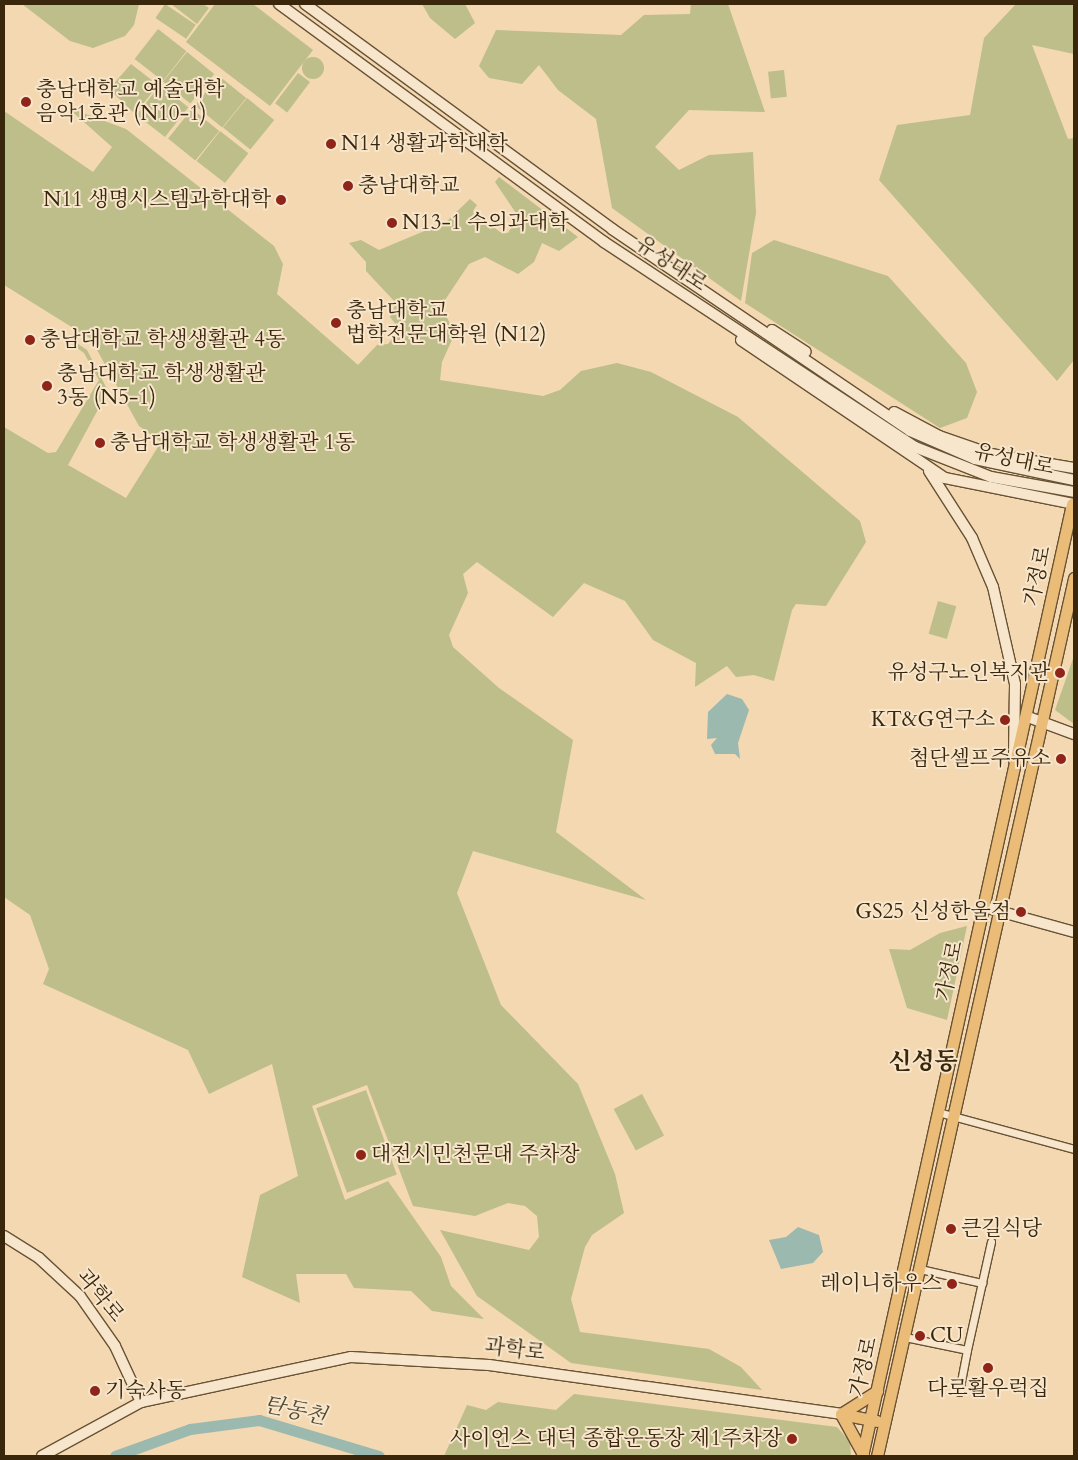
<!DOCTYPE html>
<meta charset="utf-8">
<style>
body{margin:0}
#map{position:relative;width:1078px;height:1460px;overflow:hidden;background:#f3d8b1;font-family:Cardo,"Noto Serif KR",serif}
div>[style]{position:absolute}
.green>*{inset:0;background:#bdbe8a;transform-origin:0 0}
.round{border-radius:50%}
.water>*{inset:0;background:#9cb9b0}
.river>*{height:11px;margin:-5.5px;padding:0 5.5px;transform-origin:5.5px;border-radius:5.5px;background:#9cb9b0}
.roads{filter:drop-shadow(1px 0 #685234) drop-shadow(-1px 0 #685234) drop-shadow(0 1px #685234) drop-shadow(0 -1px #685234)}
.street>*{height:7px;margin:-3.5px;padding:0 3.5px;transform-origin:3.5px;border-radius:3.5px;background:#f7e6cc}
.secondary>*{height:10px;margin:-5px;padding:0 5px;transform-origin:5px;border-radius:5px;background:#f7e6cc}
.primary>*{height:11px;margin:-5.5px;padding:0 5.5px;transform-origin:5.5px;border-radius:5.5px;background:#eabc78}
.dots>*{width:14px;height:14px;translate:-50% -50%;box-sizing:border-box;border:2px solid #f7e6cc;border-radius:50%}
span{translate:-50% -50%;white-space:nowrap;text-align:center;line-height:1.15;-webkit-text-stroke:4px #f7e6cc;paint-order:stroke}
.poi-label{font-size:21px;color:#39260b}
.left{translate:0 -50%;text-align:left}
.right{translate:-100% -50%;text-align:right}
.street-label{font-size:21px;color:#39260b}
.water-label{font-size:22px;color:#524b34;font-style:italic}
.quarter-label{font-size:24px;color:#39260b;font-weight:700}
.frame{position:absolute;inset:0;border:5px solid #39260b;pointer-events:none}
</style>
<div id="map">
<div class="green">
<i style="clip-path:polygon(22px 4px,139px 4px,134px 25px,125px 36px,93px 48px,70px 41px)"></i>
<i style="left:165px;top:4px;width:37px;height:17px;rotate:34deg"></i>
<i style="clip-path:polygon(171px 4px,203px 4px,209px 8px,197px 24px)"></i>
<i style="clip-path:polygon(215px 4px,253px 4px,313px 50px,270px 106px,186px 42px)"></i>
<i style="clip-path:polygon(422px 4px,465px 4px,475px 23px,455px 39px,430px 18px)"></i>
<i style="clip-path:polygon(691px 4px,728px 4px,765px 112px,689px 110px,655px 147px,679px 170px,709px 155px,753px 152px,756px 213px,741px 301px,612px 208px,596px 119px,558px 90px,539px 65px,522px 84px,489px 78px,479px 66px,496px 30px,621px 35px,644px 15px,690px 14px)"></i>
<i style="clip-path:polygon(1016px 4px,1074px 4px,1074px 54px,1032px 45px,1068px 139px,1074px 138px,1074px 360px,1057px 381px,879px 180px,897px 125px,970px 115px,984px 38px)"></i>
<i style="left:158px;top:29px;width:36px;height:38px;rotate:38deg"></i>
<i style="left:187px;top:52px;width:35px;height:38px;rotate:39deg"></i>
<i class="round" style="left:302px;top:57px;width:22px;height:22px"></i>
<i style="clip-path:polygon(131px 64px,158px 85px,135px 114px,109px 89px)"></i>
<i style="left:784px;top:70px;width:27px;height:16px;rotate:84deg"></i>
<i style="left:298px;top:73px;width:15px;height:38px;rotate:37deg"></i>
<i style="left:219px;top:76px;width:35px;height:38px;rotate:39deg"></i>
<i style="left:160px;top:85px;width:36px;height:38px;rotate:38deg"></i>
<i style="left:247px;top:98px;width:35px;height:38px;rotate:39deg"></i>
<i style="clip-path:polygon(67px 107px,126px 129px,274px 246px,283px 264px,277px 294px,358px 365px,377px 345px,388px 344px,395px 335px,397px 326px,390px 317px,396px 303px,366px 271px,366px 262px,349px 243px,361px 240px,379px 250px,446px 222px,470px 199px,477px 205px,473px 211px,500px 232px,508px 233px,518px 216px,495px 182px,499px 177px,578px 237px,559px 251px,542px 243px,534px 262px,518px 274px,485px 257px,469px 264px,445px 300px,445px 314px,455px 333px,442px 362px,440px 380px,543px 396px,560px 390px,581px 371px,617px 363px,651px 372px,738px 417px,860px 521px,866px 542px,826px 606px,796px 604px,792px 610px,774px 681px,754px 675px,736px 677px,727px 666px,695px 687px,696px 663px,653px 640px,625px 601px,584px 583px,553px 617px,477px 562px,463px 574px,468px 593px,449px 635px,453px 647px,499px 688px,573px 740px,556px 832px,646px 900px,473px 851px,457px 893px,501px 1005px,578px 1084px,615px 1174px,624px 1213px,592px 1235px,585px 1247px,571px 1299px,580px 1332px,709px 1349px,741px 1367px,762px 1390px,571px 1363px,477px 1296px,440px 1230px,529px 1250px,539px 1237px,537px 1216px,525px 1206px,508px 1203px,475px 1216px,413px 1206px,367px 1085px,312px 1106px,345px 1200px,388px 1181px,441px 1257px,451px 1286px,484px 1319px,432px 1311px,411px 1291px,354px 1288px,346px 1274px,296px 1274px,300px 1303px,242px 1277px,260px 1195px,298px 1176px,272px 1064px,209px 1094px,188px 1050px,43px 984px,49px 969px,30px 915px,4px 897px,4px 427px,48px 453px,56px 452px,99px 380px,84px 353px,62px 337px,63px 334px,87px 350px,108px 391px,68px 465px,126px 498px,161px 442px,139px 426px,91px 339px,4px 285px,4px 111px,93px 172px,112px 147px)"></i>
<i style="left:192px;top:109px;width:35px;height:38px;rotate:39deg"></i>
<i style="left:220px;top:131px;width:36px;height:38px;rotate:38deg"></i>
<i style="clip-path:polygon(774px 240px,888px 276px,966px 363px,977px 392px,967px 418px,940px 428px,745px 303px,752px 253px)"></i>
<i style="left:938px;top:601px;width:19px;height:34px;rotate:16deg"></i>
<i style="clip-path:polygon(1074px 656px,1074px 724px,1055px 710px)"></i>
<i style="clip-path:polygon(967px 926px,947px 1020px,907px 1008px,889px 949px,910px 950px,940px 933px)"></i>
<i style="left:366px;top:1090px;width:90px;height:53px;rotate:70deg"></i>
<i style="left:642px;top:1094px;width:47px;height:32px;rotate:62deg"></i>
<i style="clip-path:polygon(574px 1394px,837px 1427px,850px 1442px,851px 1456px,444px 1456px,467px 1405px,486px 1410px,498px 1402px,556px 1410px)"></i>
</div>
<div class="water">
<i style="clip-path:polygon(727px 694px,742px 699px,749px 710px,738px 743px,740px 759px,735px 754px,715px 754px,711px 745px,717px 738px,707px 739px,708px 712px)"></i>
<i style="clip-path:polygon(798px 1227px,819px 1235px,823px 1252px,813px 1263px,781px 1269px,769px 1240px,786px 1237px)"></i>
</div>
<div class="river">
<i style="left:115px;top:1456px;width:80px;rotate:-19.8deg"></i>
<i style="left:190px;top:1429px;width:70px;rotate:-7.4deg"></i>
<i style="left:259px;top:1420px;width:125px;rotate:16.7deg"></i>
</div>
<div class="roads">
<div class="street">
<i style="left:938px;top:1112px;width:141px;rotate:15.2deg"></i>
<i style="left:920px;top:1269px;width:64px;rotate:12.7deg"></i>
<i style="left:905px;top:1337px;width:63px;rotate:11.8deg"></i>
<i style="left:967px;top:1350px;width:111px;rotate:-77.5deg"></i>
<i style="left:959px;top:1392px;width:43px;rotate:-79.2deg"></i>
</div>
<div class="secondary">
<i style="left:279px;top:4px;width:403px;rotate:36.2deg"></i>
<i style="left:604px;top:242px;width:372px;rotate:33.4deg"></i>
<i style="left:915px;top:447px;width:82px;rotate:21.5deg"></i>
<i style="left:991px;top:477px;width:84px;rotate:10.2deg"></i>
<i style="left:305px;top:4px;width:381px;rotate:36.2deg"></i>
<i style="left:612px;top:229px;width:360px;rotate:34.1deg"></i>
<i style="left:910px;top:431px;width:71px;rotate:23.3deg"></i>
<i style="left:975px;top:459px;width:101px;rotate:12deg"></i>
<i style="left:772px;top:330px;width:40px;rotate:32.9deg"></i>
<i style="left:741px;top:340px;width:246px;rotate:34.1deg"></i>
<i style="left:945px;top:478px;width:132px;rotate:11.4deg"></i>
<i style="left:894px;top:412px;width:51px;rotate:28.1deg"></i>
<i style="left:939px;top:436px;width:55px;rotate:19.1deg"></i>
<i style="left:991px;top:454px;width:84px;rotate:9.6deg"></i>
<i style="left:929px;top:471px;width:80px;rotate:57.3deg"></i>
<i style="left:972px;top:538px;width:53px;rotate:66.8deg"></i>
<i style="left:993px;top:587px;width:99px;rotate:77.2deg"></i>
<i style="left:1015px;top:684px;width:76px;rotate:90.8deg"></i>
<i style="left:1028px;top:717px;width:49px;rotate:20.3deg"></i>
<i style="left:984px;top:907px;width:93px;rotate:15.5deg"></i>
<i style="left:4px;top:1236px;width:41px;rotate:32.2deg"></i>
<i style="left:39px;top:1258px;width:56px;rotate:42.8deg"></i>
<i style="left:80px;top:1296px;width:61px;rotate:55deg"></i>
<i style="left:115px;top:1346px;width:62px;rotate:65.1deg"></i>
<i style="left:42px;top:1456px;width:113px;rotate:-28.6deg"></i>
<i style="left:141px;top:1402px;width:215px;rotate:-12.1deg"></i>
<i style="left:351px;top:1357px;width:138px;rotate:3.3deg"></i>
<i style="left:489px;top:1365px;width:355px;rotate:7.9deg"></i>
</div>
<div class="primary">
<i style="left:841px;top:1414px;width:46px;rotate:61.2deg"></i>
<i style="left:841px;top:1414px;width:36px;rotate:11deg"></i>
<i style="left:841px;top:1414px;width:43px;rotate:-32.6deg"></i>
<i style="left:862px;top:1456px;width:975px;rotate:-77.56deg"></i>
<i style="left:877px;top:1456px;width:900px;rotate:-77.35deg"></i>
</div>
</div>
<div class="dots">
<i style="left:26px;top:102px;background:#8f2418"></i>
<i style="left:331px;top:144px;background:#8f2418"></i>
<i style="left:348px;top:186px;background:#8f2418"></i>
<i style="left:281px;top:200px;background:#8f2418"></i>
<i style="left:392px;top:223px;background:#8f2418"></i>
<i style="left:336px;top:323px;background:#8f2418"></i>
<i style="left:30px;top:340px;background:#8f2418"></i>
<i style="left:47px;top:386px;background:#8f2418"></i>
<i style="left:100px;top:443px;background:#8f2418"></i>
<i style="left:1060px;top:673px;background:#8f2418"></i>
<i style="left:1005px;top:720px;background:#8f2418"></i>
<i style="left:1061px;top:759px;background:#8f2418"></i>
<i style="left:1021px;top:912px;background:#8f2418"></i>
<i style="left:361px;top:1155px;background:#8f2418"></i>
<i style="left:951px;top:1229px;background:#8f2418"></i>
<i style="left:952px;top:1284px;background:#8f2418"></i>
<i style="left:920px;top:1336px;background:#8f2418"></i>
<i style="left:988px;top:1368px;background:#8f2418"></i>
<i style="left:95px;top:1391px;background:#8f2418"></i>
<i style="left:792px;top:1439px;background:#8f2418"></i>
</div>
<div class="poi-label">
<span class="left" style="left:36px;top:102px">충남대학교 예술대학<br>음악1호관 (N10-1)</span>
<span class="left" style="left:341px;top:144px">N14 생활과학대학</span>
<span class="left" style="left:358px;top:186px">충남대학교</span>
<span class="right" style="left:271px;top:200px">N11 생명시스템과학대학</span>
<span class="left" style="left:402px;top:223px">N13-1 수의과대학</span>
<span class="left" style="left:346px;top:323px">충남대학교<br>법학전문대학원 (N12)</span>
<span class="left" style="left:40px;top:340px">충남대학교 학생생활관 4동</span>
<span class="left" style="left:57px;top:386px">충남대학교 학생생활관<br>3동 (N5-1)</span>
<span class="left" style="left:110px;top:443px">충남대학교 학생생활관 1동</span>
<span class="right" style="left:1050px;top:673px">유성구노인복지관</span>
<span class="right" style="left:995px;top:720px">KT&amp;G연구소</span>
<span class="right" style="left:1051px;top:759px">첨단셀프주유소</span>
<span class="right" style="left:1011px;top:912px">GS25 신성한울점</span>
<span class="left" style="left:371px;top:1155px">대전시민천문대 주차장</span>
<span class="left" style="left:961px;top:1229px">큰길식당</span>
<span class="right" style="left:942px;top:1284px">레이니하우스</span>
<span class="left" style="left:930px;top:1336px">CU</span>
<span style="left:988px;top:1389px">다로활우럭집</span>
<span class="left" style="left:105px;top:1391px">기숙사동</span>
<span class="right" style="left:782px;top:1439px">사이언스 대덕 종합운동장 제1주차장</span>
</div>
<div class="street-label">
<span style="left:671px;top:264px;rotate:34deg">유성대로</span>
<span style="left:1014px;top:460px;rotate:12deg">유성대로</span>
<span style="left:1038px;top:576px;rotate:-78deg">가정로</span>
<span style="left:950px;top:971px;rotate:-78deg">가정로</span>
<span style="left:100px;top:1296px;rotate:51deg">과학로</span>
<span style="left:515px;top:1350px;rotate:7deg">과학로</span>
<span style="left:864px;top:1367px;rotate:-77deg">가정로</span>
</div>
<div class="water-label">
<span style="left:295px;top:1411px;rotate:12deg">탄동천</span>
</div>
<div class="quarter-label">
<span style="left:923px;top:1062px">신성동</span>
</div>
<div class="frame"></div>
</div>
